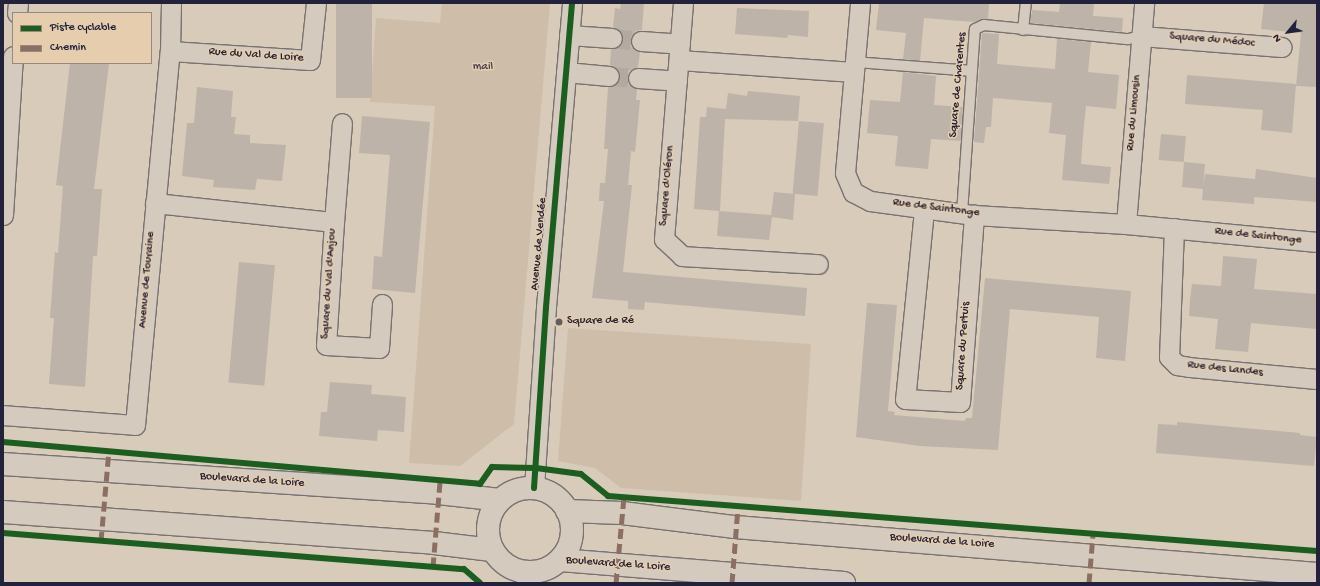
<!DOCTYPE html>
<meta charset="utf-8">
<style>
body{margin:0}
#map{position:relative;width:1320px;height:586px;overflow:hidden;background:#d8cbba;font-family:"Gochi Hand",sans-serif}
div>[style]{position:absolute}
.green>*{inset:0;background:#cebda8}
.building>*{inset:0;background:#bdb3a8;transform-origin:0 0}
.minor-tunnel>*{height:19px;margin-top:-9.5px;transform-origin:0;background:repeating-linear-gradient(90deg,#b4a9a1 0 19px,transparent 0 29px)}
.roads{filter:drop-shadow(1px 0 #787270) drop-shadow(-1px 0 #787270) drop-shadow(0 1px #787270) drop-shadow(0 -1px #787270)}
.service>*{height:10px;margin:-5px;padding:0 5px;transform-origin:5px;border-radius:5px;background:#d4cabe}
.minor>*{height:19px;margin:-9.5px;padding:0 9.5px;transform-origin:9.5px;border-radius:9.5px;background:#d4cabe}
.tertiary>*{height:22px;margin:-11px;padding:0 11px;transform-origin:11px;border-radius:11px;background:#d4cabe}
.tertiary>.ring{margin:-11px;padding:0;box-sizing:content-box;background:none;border:22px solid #d4cabe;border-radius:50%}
.quiet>*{height:5px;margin-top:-2.5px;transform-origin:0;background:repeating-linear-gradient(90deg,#8d6e63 0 10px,transparent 0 15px)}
.cycleway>*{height:6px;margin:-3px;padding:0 3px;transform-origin:3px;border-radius:3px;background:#1b5e20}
.dots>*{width:11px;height:11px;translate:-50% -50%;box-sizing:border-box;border:2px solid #e5cdad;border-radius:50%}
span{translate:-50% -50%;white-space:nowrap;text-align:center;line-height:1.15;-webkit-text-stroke:3px #e5cdad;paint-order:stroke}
.street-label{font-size:12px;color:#22223b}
.park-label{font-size:12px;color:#433f4e}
.poi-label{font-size:12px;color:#22223b}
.left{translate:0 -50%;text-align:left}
.frame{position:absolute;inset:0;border:4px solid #22223b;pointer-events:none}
.legend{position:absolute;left:12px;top:12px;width:140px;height:52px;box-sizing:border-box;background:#e5cdad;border:1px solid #97897f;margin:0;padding:5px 7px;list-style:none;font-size:12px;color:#22223b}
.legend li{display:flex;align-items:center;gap:8px;height:20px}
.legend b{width:20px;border:1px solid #97897f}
.north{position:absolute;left:1268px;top:12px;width:40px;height:40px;-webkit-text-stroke:3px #e5cdad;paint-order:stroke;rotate:241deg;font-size:11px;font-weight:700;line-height:16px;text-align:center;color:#22223b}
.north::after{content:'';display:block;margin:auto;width:14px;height:18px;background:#22223b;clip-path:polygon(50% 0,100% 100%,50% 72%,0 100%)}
</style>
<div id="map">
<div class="green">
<i style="clip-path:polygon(442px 3px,550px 3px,514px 424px,460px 466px,409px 463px,435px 106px,370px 102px,376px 18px,440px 23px)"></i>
<i style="clip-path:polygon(568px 328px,811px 344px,801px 501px,621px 488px,595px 468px,558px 461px)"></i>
</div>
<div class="building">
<i style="left:336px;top:3px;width:36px;height:95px"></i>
<i style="clip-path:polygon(621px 3px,644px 3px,642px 30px,636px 31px,630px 40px,631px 46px,640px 52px,638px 67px,629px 71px,627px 78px,628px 83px,637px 89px,636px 100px,640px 100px,635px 152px,631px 151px,628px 185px,632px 185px,623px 272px,807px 288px,805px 316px,645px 302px,644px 310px,628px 309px,628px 301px,592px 298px,604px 201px,599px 201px,600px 183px,605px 183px,608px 149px,604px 149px,608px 87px,614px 86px,620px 77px,619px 71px,610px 65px,611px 49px,617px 48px,623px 39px,622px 33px,613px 27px,615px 8px,620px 9px)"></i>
<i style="clip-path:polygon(879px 3px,989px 3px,988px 19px,974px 22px,924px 18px,920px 61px,903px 59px,906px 33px,876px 30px)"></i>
<i style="clip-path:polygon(1060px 3px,1094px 3px,1093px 16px,1123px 18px,1122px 32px,1030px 23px,1032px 10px,1059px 12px)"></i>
<i style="clip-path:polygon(1264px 3px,1317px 3px,1317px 87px,1296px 86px,1301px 33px,1261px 29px)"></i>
<i style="clip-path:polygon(737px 8px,809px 11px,808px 37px,788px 35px,787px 38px,735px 34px)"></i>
<i style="clip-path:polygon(982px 33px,999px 34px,997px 64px,1055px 69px,1057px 39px,1091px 42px,1088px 72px,1119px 75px,1116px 109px,1086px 106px,1083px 136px,1081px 164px,1111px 167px,1109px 184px,1062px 180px,1066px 135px,1049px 133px,1052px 103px,993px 98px,991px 127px,986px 127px,984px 143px,974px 142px)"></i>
<i style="clip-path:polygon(70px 63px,109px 63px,94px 189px,102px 189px,97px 256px,93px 256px,85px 387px,49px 384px,54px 318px,50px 318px,53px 278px,55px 252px,58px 253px,63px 186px,56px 185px)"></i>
<i style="clip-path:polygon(903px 72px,936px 76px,934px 105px,963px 107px,961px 141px,931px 139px,928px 169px,895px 166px,898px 136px,867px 133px,870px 100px,900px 102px)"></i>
<i style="clip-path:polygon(1187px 75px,1296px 84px,1292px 133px,1261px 130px,1263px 110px,1185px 104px)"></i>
<i style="clip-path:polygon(197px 87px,233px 91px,231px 117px,236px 117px,234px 134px,250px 135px,250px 143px,286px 145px,282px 181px,257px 179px,255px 190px,213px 187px,214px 180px,182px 176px,187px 123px,194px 123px)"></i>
<i style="clip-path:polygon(748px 91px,800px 96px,798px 121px,725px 119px,720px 211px,771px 215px,774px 192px,795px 194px,793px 220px,772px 217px,769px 240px,717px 236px,719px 211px,694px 209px,700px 117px,706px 117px,707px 107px,726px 109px,728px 93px,747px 96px)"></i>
<i style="clip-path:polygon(362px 116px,430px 122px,415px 293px,372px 289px,374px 256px,382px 257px,390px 155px,359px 153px)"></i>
<i style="left:799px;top:121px;width:25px;height:73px;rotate:5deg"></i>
<i style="left:1161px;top:134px;width:25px;height:26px;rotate:5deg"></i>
<i style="clip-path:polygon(1184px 162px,1205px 164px,1203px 187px,1205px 174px,1255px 179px,1256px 169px,1317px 178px,1317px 202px,1254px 197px,1254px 204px,1202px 200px,1203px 189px,1182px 187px)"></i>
<i style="clip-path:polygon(1223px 256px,1257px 259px,1254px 289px,1317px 294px,1317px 329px,1251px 323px,1248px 352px,1215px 349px,1218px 319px,1189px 316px,1190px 300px,1192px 284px,1221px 286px)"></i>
<i style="left:239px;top:262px;width:36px;height:121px;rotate:5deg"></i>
<i style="clip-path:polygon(985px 278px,1131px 291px,1125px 361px,1096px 358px,1099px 317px,1010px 309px,998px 450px,920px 446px,856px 437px,867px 303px,897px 305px,888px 411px,895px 412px,894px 415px,965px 421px,966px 418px,972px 418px)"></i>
<i style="clip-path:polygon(330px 382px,372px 385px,371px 394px,406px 397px,404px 432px,378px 430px,377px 441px,319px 436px,321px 412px,327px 412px)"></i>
<i style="clip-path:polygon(1177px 422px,1300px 433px,1300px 435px,1317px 437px,1314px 466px,1156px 453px,1158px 424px,1177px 425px)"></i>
</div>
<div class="minor-tunnel">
<i style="left:612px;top:38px;width:29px;rotate:6deg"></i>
<i style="left:609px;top:76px;width:29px;rotate:4deg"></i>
</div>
<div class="roads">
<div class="service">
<i style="left:1023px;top:30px;width:27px;rotate:-84deg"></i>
<i style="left:855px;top:62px;width:117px;rotate:4.4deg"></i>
<i style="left:962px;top:213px;width:184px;rotate:-86deg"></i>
<i style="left:975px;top:29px;width:10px;rotate:-24deg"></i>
<i style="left:984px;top:25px;width:145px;rotate:5.6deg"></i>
<i style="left:1128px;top:39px;width:13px;rotate:-13deg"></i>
</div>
<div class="minor">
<i style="left:683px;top:3px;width:237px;rotate:94.6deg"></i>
<i style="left:664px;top:239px;width:25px;rotate:43deg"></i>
<i style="left:682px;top:256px;width:136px;rotate:3.4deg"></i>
<i style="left:17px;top:13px;width:10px;rotate:-84deg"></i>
<i style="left:569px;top:35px;width:43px;rotate:4deg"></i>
<i style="left:1141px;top:36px;width:141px;rotate:4.5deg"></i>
<i style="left:641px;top:41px;width:39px;rotate:4deg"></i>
<i style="left:170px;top:51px;width:140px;rotate:3.7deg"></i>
<i style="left:310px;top:60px;width:57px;rotate:-84deg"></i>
<i style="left:679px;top:60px;width:175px;rotate:3.9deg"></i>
<i style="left:854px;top:72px;width:101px;rotate:95.1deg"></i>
<i style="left:845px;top:173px;width:21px;rotate:67deg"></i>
<i style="left:853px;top:192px;width:19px;rotate:28deg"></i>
<i style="left:870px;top:201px;width:105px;rotate:7.7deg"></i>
<i style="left:974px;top:215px;width:152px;rotate:3.4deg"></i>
<i style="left:1126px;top:224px;width:192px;rotate:5.4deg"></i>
<i style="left:566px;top:72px;width:43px;rotate:5.3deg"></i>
<i style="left:854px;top:72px;width:69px;rotate:-85deg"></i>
<i style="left:638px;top:78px;width:39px;rotate:4deg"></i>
<i style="left:155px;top:203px;width:180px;rotate:6.1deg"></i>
<i style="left:334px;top:222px;width:123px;rotate:93.7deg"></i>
<i style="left:326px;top:345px;width:53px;rotate:3.2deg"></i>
<i style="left:379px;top:348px;width:44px;rotate:-86.1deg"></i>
<i style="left:924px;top:210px;width:190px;rotate:95.7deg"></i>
<i style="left:905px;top:399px;width:55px;rotate:3.1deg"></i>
<i style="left:960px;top:402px;width:188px;rotate:-85.7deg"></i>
<i style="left:3px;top:215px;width:159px;rotate:-86.4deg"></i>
<i style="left:334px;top:222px;width:99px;rotate:-85.4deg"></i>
<i style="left:1126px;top:224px;width:222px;rotate:-85.3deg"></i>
<i style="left:1174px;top:228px;width:129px;rotate:92.2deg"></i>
<i style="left:1169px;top:357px;width:11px;rotate:45deg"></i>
<i style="left:1177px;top:365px;width:12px;rotate:9deg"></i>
<i style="left:1189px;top:367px;width:129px;rotate:5.4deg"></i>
<i style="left:3px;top:415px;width:132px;rotate:4.3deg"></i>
<i style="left:135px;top:425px;width:376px;rotate:-84.7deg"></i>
<i style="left:170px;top:51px;width:48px;rotate:-88.8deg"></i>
<i style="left:534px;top:488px;width:181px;rotate:-86.2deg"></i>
<i style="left:546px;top:307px;width:305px;rotate:-85.1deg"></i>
<i style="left:526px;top:583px;width:10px;rotate:-90deg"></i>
</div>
<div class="tertiary">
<i style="left:3px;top:464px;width:436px;rotate:3.8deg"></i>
<i style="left:438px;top:493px;width:62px;rotate:6.4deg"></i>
<i class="ring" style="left:488px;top:488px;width:62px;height:62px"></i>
<i style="left:567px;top:511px;width:55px;rotate:2.1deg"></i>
<i style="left:622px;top:513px;width:114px;rotate:7.1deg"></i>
<i style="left:735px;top:527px;width:584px;rotate:4.62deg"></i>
<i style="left:3px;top:512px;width:432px;rotate:4.1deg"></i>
<i style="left:434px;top:543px;width:58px;rotate:6.9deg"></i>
<i style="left:560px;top:560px;width:285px;rotate:4.6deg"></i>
</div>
</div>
<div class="quiet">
<i style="left:101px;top:541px;width:92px;rotate:-85deg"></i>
<i style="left:433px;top:567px;width:86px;rotate:-85.3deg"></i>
<i style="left:616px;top:583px;width:86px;rotate:-84.7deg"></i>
<i style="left:732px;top:583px;width:77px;rotate:-85.5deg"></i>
<i style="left:1089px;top:583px;width:49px;rotate:-85.3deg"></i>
</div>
<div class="cycleway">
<i style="left:3px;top:442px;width:479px;rotate:5deg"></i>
<i style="left:480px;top:484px;width:21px;rotate:-55deg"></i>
<i style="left:492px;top:467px;width:44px;rotate:1.3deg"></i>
<i style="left:536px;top:468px;width:45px;rotate:7.6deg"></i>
<i style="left:581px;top:474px;width:35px;rotate:39deg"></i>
<i style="left:608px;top:496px;width:711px;rotate:4.44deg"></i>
<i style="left:534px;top:488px;width:181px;rotate:-86.2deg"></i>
<i style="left:546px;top:307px;width:305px;rotate:-85.1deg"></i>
<i style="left:3px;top:533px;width:462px;rotate:4.5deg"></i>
<i style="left:464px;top:569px;width:21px;rotate:41deg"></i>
</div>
<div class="dots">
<i style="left:559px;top:322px;background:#625d67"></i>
</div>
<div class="street-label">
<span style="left:1212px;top:41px;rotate:5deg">Square du Médoc</span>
<span style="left:256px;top:56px;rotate:4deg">Rue du Val de Loire</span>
<span style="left:959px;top:85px;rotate:-85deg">Square de Charentes</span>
<span style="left:1135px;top:113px;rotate:-85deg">Rue du Limousin</span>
<span style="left:668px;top:186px;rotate:-85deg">Square d'Oléron</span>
<span style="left:936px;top:209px;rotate:7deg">Rue de Saintonge</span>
<span style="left:1258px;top:237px;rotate:6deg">Rue de Saintonge</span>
<span style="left:540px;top:244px;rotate:-85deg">Avenue de Vendée</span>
<span style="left:148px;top:280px;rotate:-85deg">Avenue de Touraine</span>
<span style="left:330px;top:284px;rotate:-86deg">Square du Val d'Anjou</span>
<span style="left:964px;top:346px;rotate:-86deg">Square du Pertuis</span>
<span style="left:1225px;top:370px;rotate:6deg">Rue des Landes</span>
<span style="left:252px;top:481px;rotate:4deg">Boulevard de la Loire</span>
<span style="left:942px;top:542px;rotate:4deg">Boulevard de la Loire</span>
<span style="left:618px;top:565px;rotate:4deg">Boulevard de la Loire</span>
</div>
<div class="park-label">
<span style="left:483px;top:68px">mail</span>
</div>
<div class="poi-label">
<span class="left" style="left:567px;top:322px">Square de Ré</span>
</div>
<div class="frame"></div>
<ul class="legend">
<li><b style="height:5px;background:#1b5e20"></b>Piste cyclable</li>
<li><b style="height:5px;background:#8d6e63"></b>Chemin</li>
</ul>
<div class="north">N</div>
</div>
